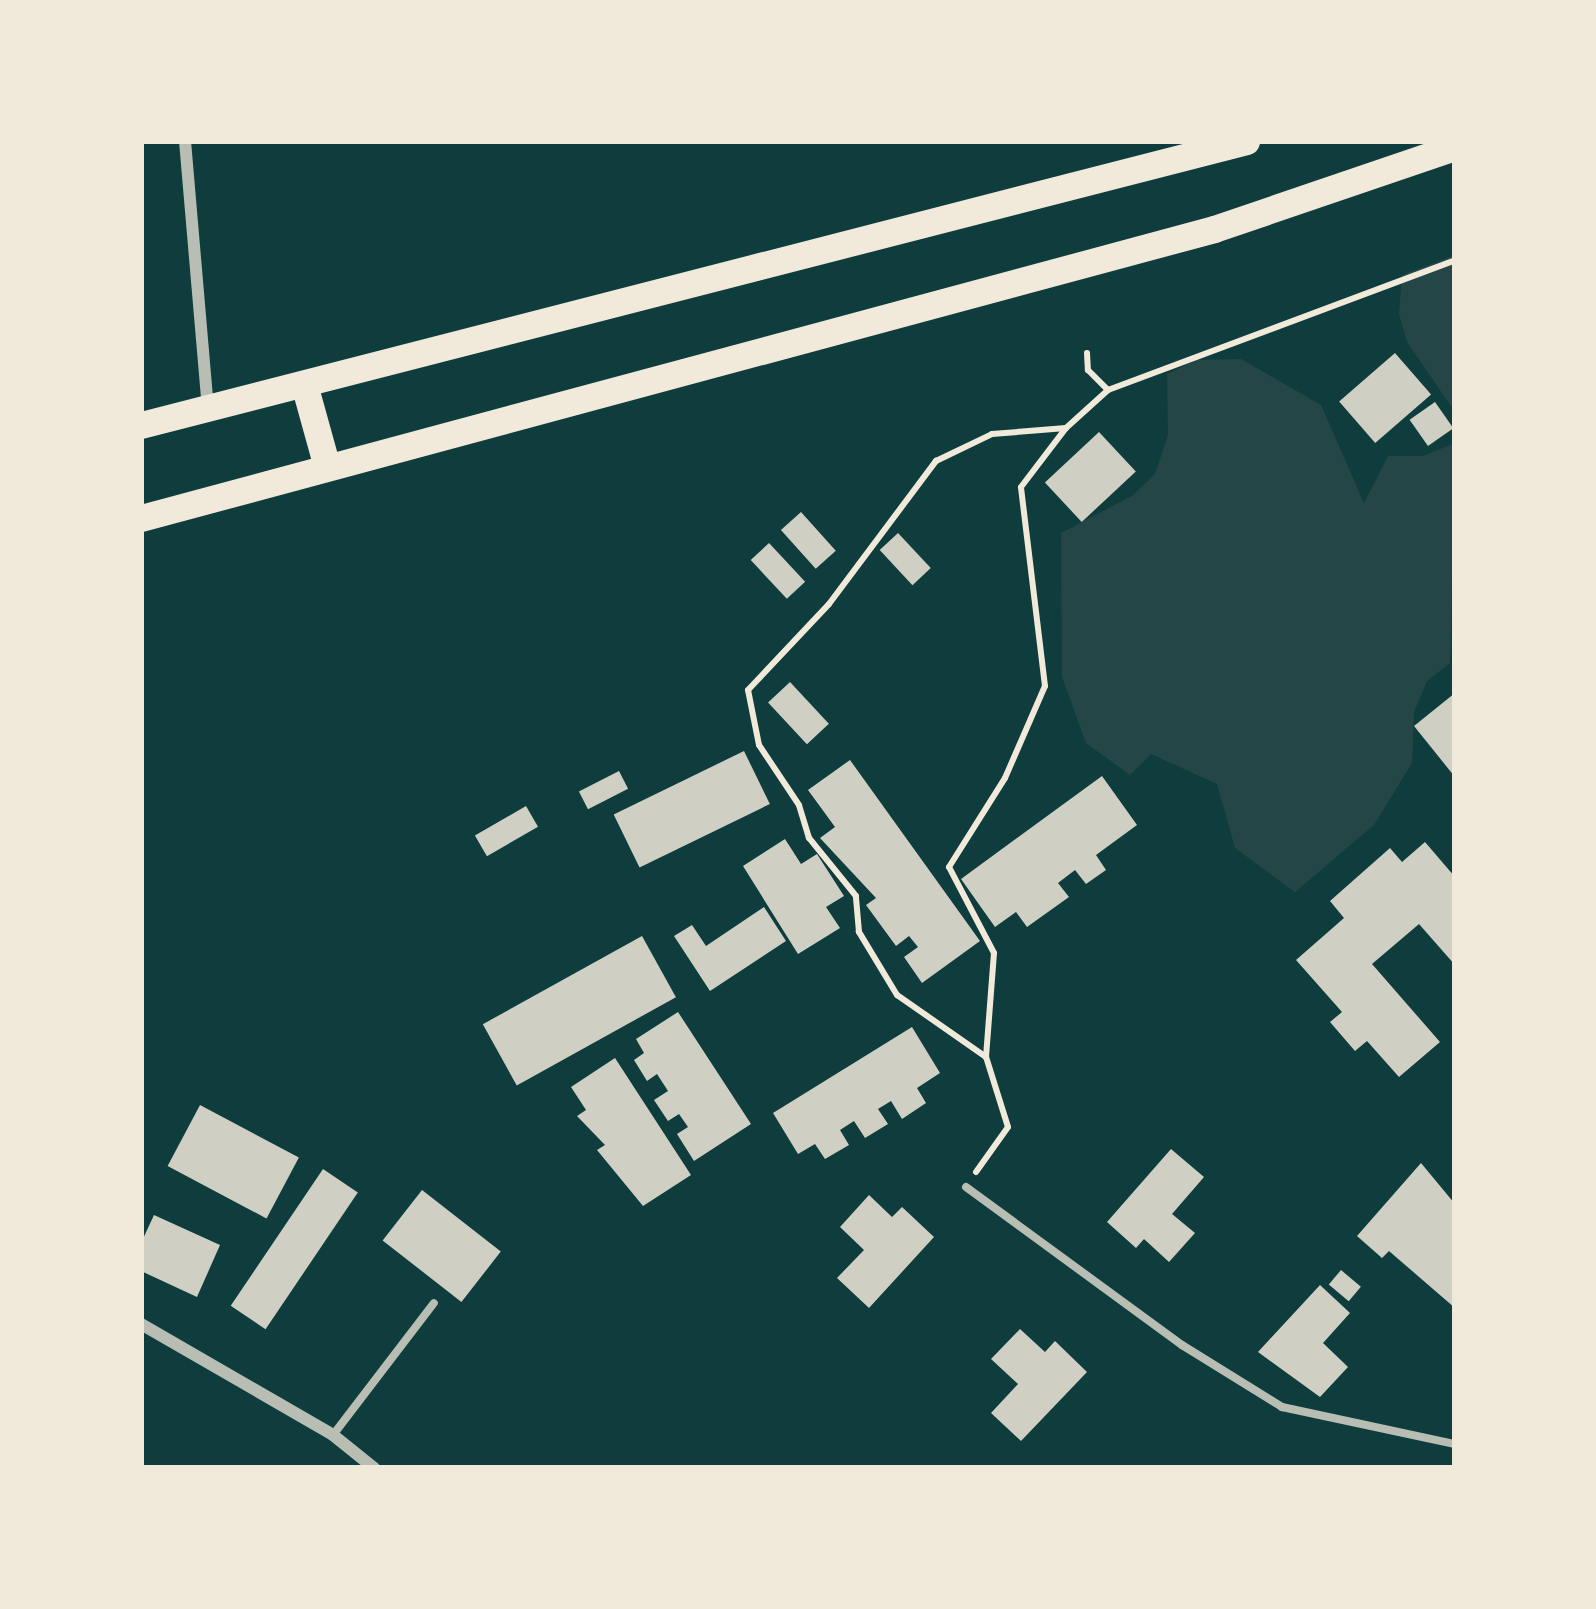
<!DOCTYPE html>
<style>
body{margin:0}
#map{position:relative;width:1596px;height:1609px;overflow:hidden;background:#0f3d3e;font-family:Manrope,sans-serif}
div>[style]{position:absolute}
.green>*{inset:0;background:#244646}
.building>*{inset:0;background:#cfcfc3;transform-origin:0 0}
.path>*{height:6px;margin:-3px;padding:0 3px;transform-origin:3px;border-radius:3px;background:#f1e9da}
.service>*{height:8px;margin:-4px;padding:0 4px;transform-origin:4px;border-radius:4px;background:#b8beb3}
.minor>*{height:12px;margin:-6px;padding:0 6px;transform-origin:6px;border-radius:6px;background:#b8beb3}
.trunk>*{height:27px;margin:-13.5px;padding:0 13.5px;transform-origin:13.5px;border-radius:13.5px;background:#f1e9da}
span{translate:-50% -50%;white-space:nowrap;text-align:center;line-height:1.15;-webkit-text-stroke:9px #f1e9da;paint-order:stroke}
.frame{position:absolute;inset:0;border:144px solid #f1e9da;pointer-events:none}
</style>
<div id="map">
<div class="green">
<i style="clip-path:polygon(1455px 255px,1455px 412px,1407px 342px,1399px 314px,1402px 275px)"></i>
<i style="clip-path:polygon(1241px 359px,1321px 405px,1364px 503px,1388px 456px,1423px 456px,1455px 443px,1450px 663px,1427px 681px,1414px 712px,1412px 763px,1374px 825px,1295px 892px,1235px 848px,1217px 784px,1151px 754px,1130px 775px,1086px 743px,1062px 677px,1061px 533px,1132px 496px,1155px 474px,1168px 435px,1167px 374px,1197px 360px)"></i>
</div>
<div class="building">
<i style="left:1395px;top:353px;width:55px;height:74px;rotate:49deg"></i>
<i style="left:1435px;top:402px;width:32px;height:31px;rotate:55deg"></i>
<i style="left:1099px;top:432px;width:54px;height:74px;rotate:47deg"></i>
<i style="left:801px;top:512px;width:52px;height:27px;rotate:48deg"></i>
<i style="left:898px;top:533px;width:48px;height:25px;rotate:47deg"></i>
<i style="left:769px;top:543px;width:53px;height:25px;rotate:47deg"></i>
<i style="left:790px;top:682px;width:57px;height:30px;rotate:47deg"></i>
<i style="clip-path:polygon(1455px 693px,1455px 777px,1414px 726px)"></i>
<i style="left:744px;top:751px;width:59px;height:145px;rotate:64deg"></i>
<i style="clip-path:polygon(850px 760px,980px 941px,922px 983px,904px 957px,918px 947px,909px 936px,896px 946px,866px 905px,876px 898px,820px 838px,835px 827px,808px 790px)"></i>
<i style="left:619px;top:771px;width:20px;height:45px;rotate:63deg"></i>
<i style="clip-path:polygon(1102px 776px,1137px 825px,1096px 855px,1106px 870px,1086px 884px,1075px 870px,1058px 883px,1069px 897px,1027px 927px,1016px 912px,995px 927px,961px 879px)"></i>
<i style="left:526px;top:806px;width:24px;height:59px;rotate:60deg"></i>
<i style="clip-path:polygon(785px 839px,801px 864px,817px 854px,844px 896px,826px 907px,840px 928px,798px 954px,743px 866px)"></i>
<i style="clip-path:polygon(1425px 842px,1455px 877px,1455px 965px,1419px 924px,1372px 964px,1440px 1042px,1399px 1077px,1367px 1041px,1355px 1051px,1330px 1022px,1342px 1012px,1296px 960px,1344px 918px,1330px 901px,1390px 848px,1402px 862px)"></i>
<i style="clip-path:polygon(764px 907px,786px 941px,710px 991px,674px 936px,692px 925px,706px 946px)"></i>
<i style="left:642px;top:936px;width:70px;height:182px;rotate:61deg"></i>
<i style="clip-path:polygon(678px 1012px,751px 1124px,694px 1161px,677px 1134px,688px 1127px,679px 1114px,668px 1121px,654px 1100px,668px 1091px,657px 1074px,647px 1081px,634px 1060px,644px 1053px,636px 1039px)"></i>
<i style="clip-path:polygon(912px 1027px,940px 1073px,917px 1088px,926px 1103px,902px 1119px,891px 1101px,878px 1109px,888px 1124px,865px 1138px,854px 1121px,840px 1130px,849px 1145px,825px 1159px,815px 1144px,798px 1154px,773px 1113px)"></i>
<i style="clip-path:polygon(615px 1058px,691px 1175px,643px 1206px,597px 1150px,605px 1145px,577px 1116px,586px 1110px,571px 1087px)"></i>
<i style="left:200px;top:1105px;width:112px;height:69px;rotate:28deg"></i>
<i style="clip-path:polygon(1171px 1149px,1204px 1177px,1172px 1214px,1195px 1233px,1169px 1262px,1144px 1239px,1136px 1248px,1107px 1222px)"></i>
<i style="clip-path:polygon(1421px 1163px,1455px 1204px,1455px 1308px,1389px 1251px,1382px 1258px,1357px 1236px)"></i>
<i style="left:323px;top:1169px;width:42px;height:165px;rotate:34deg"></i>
<i style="left:422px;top:1190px;width:100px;height:64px;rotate:38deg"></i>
<i style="clip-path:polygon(869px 1195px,892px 1217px,902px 1207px,934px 1237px,869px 1308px,837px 1278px,864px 1250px,840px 1227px)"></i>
<i style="clip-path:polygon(154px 1215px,220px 1245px,197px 1297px,141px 1271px,141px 1243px)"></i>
<i style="left:1341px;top:1270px;width:26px;height:19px;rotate:40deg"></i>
<i style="clip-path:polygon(1320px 1285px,1350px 1313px,1323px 1343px,1348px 1367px,1320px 1397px,1258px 1352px)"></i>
<i style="clip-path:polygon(1020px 1329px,1045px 1352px,1055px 1341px,1087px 1372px,1021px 1441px,991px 1413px,1018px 1384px,991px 1359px)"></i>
</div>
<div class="path">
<i style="left:1087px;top:353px;width:17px;rotate:87deg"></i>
<i style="left:1088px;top:370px;width:28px;rotate:45deg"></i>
<i style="left:1108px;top:390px;width:371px;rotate:-20.5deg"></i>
<i style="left:986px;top:1057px;width:108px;rotate:-145.1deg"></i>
<i style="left:897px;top:995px;width:74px;rotate:-121.1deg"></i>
<i style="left:859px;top:932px;width:36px;rotate:-95deg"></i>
<i style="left:856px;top:896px;width:75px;rotate:-129deg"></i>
<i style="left:809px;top:838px;width:34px;rotate:-107deg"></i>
<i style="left:799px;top:805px;width:72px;rotate:-123.7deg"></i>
<i style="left:759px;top:745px;width:56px;rotate:-101.3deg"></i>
<i style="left:748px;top:690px;width:118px;rotate:-46.7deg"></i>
<i style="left:829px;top:604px;width:179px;rotate:-53.2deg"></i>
<i style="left:936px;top:461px;width:62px;rotate:-25.7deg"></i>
<i style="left:992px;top:434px;width:74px;rotate:-4.6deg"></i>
<i style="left:976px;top:1172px;width:55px;rotate:-54.6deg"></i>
<i style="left:1008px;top:1127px;width:73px;rotate:-107.4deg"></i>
<i style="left:986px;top:1057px;width:104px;rotate:-85.6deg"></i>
<i style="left:994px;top:953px;width:97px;rotate:-117.6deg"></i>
<i style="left:949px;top:867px;width:105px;rotate:-57.8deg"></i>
<i style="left:1005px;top:778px;width:100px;rotate:-66.5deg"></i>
<i style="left:1045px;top:686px;width:200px;rotate:-96.9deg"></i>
<i style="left:1021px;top:487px;width:74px;rotate:-52.7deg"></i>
<i style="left:1066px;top:428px;width:57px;rotate:-42.1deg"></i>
</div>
<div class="service">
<i style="left:966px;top:1187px;width:268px;rotate:36.2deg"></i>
<i style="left:1182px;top:1345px;width:118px;rotate:31.8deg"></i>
<i style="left:1282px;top:1407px;width:177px;rotate:12.1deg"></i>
<i style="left:333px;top:1435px;width:166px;rotate:-52.6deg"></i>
</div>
<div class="minor">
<i style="left:185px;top:141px;width:268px;rotate:85.1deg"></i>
<i style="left:141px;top:1324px;width:222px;rotate:30deg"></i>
<i style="left:333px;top:1435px;width:53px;rotate:38.8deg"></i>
</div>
<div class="trunk">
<i style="left:304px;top:384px;width:86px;rotate:74.5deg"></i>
<i style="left:141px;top:425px;width:1141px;rotate:-14.41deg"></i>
<i style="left:141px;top:518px;width:1111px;rotate:-15.07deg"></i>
<i style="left:1214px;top:229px;width:255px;rotate:-18.8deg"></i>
</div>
<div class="frame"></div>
</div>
